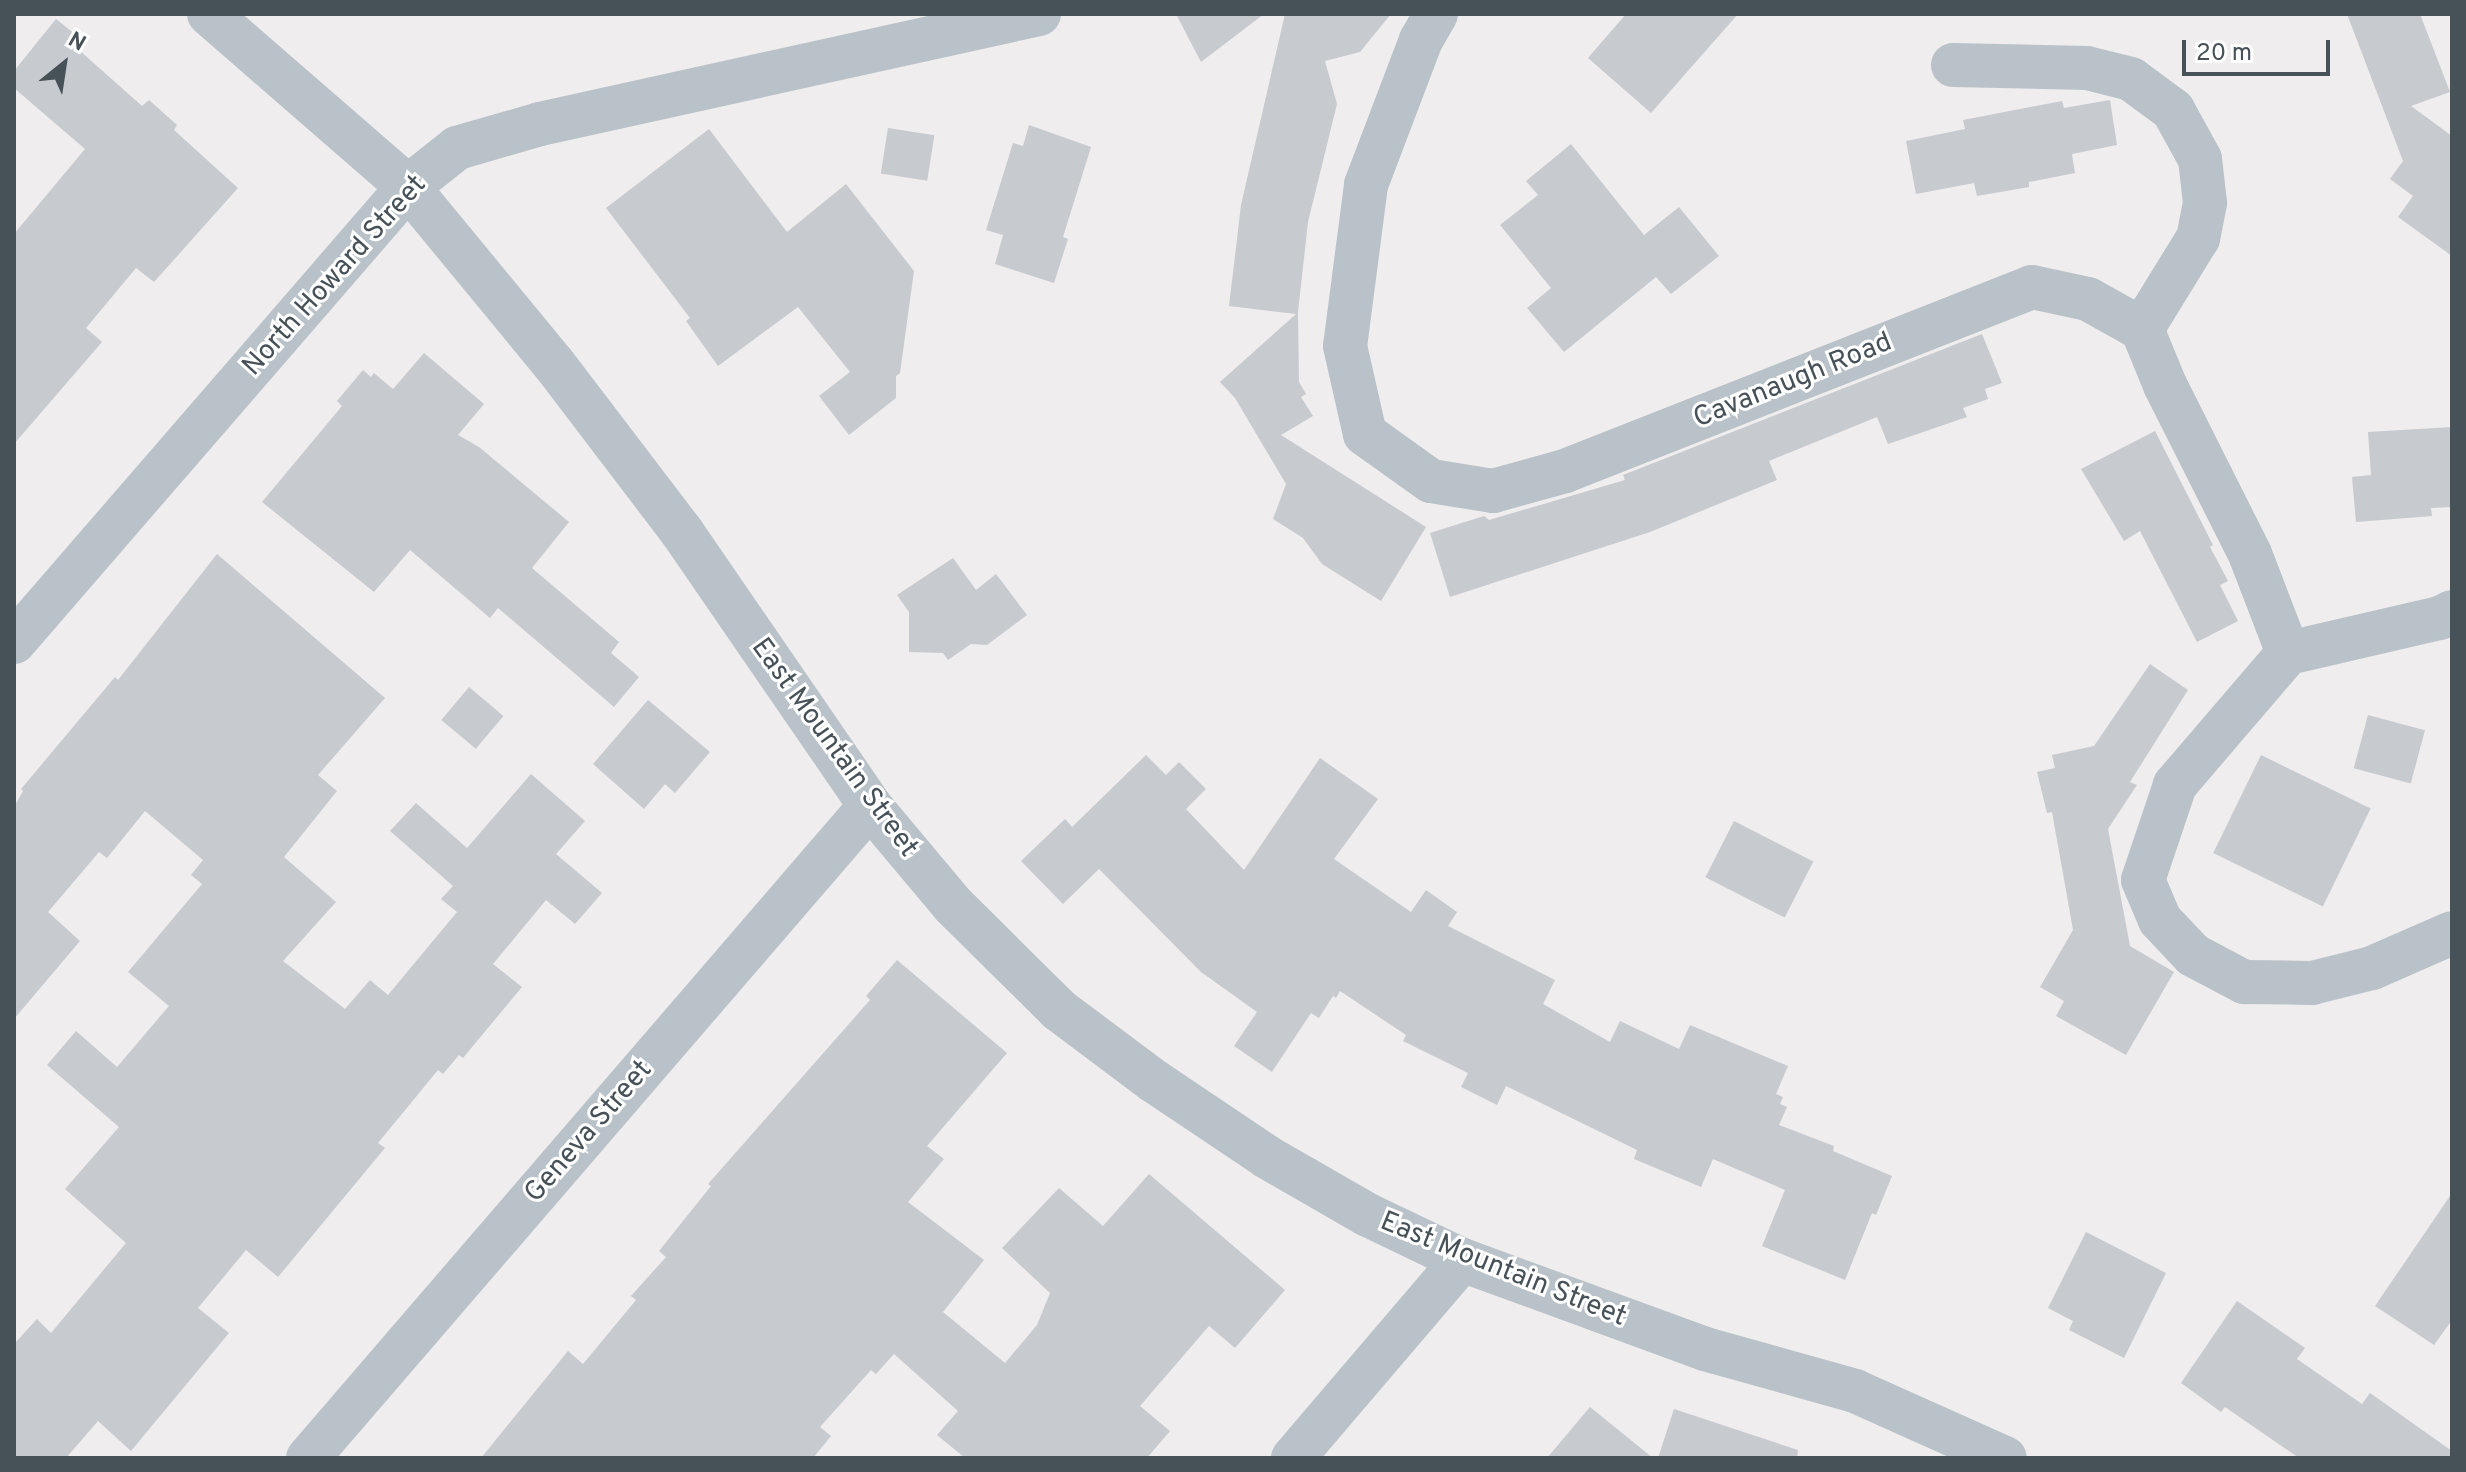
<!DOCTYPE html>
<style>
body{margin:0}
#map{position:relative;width:2466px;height:1472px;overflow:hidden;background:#efeded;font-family:Overpass,sans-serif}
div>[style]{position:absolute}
.building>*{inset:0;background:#c7cacf;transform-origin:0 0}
.minor>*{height:44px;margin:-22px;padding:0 22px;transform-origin:22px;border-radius:22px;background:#b9c2c8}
span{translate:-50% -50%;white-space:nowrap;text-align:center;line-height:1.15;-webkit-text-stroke:6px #fff;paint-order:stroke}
.street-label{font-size:28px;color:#475158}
.frame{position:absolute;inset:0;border:16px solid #475158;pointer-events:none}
.north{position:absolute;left:24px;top:24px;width:80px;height:80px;-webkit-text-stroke:6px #fff;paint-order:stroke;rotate:30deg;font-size:22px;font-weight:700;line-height:32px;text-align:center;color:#475158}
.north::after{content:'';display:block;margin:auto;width:28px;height:36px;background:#475158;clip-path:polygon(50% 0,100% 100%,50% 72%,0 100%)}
.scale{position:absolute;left:2182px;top:40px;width:148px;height:36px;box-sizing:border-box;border:4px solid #475158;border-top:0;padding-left:10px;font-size:24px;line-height:28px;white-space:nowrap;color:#475158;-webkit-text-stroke:6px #fff;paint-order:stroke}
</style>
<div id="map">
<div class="building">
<i style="clip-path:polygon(1176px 14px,1264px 14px,1201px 62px)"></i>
<i style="clip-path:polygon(1285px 14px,1391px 14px,1360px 52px,1325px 61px,1337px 104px,1308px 222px,1298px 312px,1299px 382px,1306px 394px,1301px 397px,1313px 416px,1281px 435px,1426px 527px,1381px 601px,1322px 564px,1303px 538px,1273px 519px,1286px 484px,1235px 398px,1220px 382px,1296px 314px,1229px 306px,1241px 205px)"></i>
<i style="clip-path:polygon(1626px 14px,1738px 14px,1651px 113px,1588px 58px)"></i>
<i style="clip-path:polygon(2347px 14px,2420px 14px,2450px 92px,2411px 106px,2452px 136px,2452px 256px,2398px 217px,2413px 196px,2390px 179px,2403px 161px)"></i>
<i style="clip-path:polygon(56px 19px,85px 42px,79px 50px,142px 106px,149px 100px,177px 125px,174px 130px,238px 188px,154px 282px,136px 268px,86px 328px,102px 342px,14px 444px,14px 234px,85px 149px,14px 88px,14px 71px)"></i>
<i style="clip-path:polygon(2110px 100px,2117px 145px,2072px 154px,2075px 173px,2029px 182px,2029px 187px,1977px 196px,1974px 183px,1916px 194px,1906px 141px,1965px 129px,1963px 120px,2062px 101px,2064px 108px)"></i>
<i style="clip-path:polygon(1029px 125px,1091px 147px,1063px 237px,1068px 239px,1054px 283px,995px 264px,1003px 235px,986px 230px,1013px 143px,1023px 146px)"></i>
<i style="left:888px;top:128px;width:47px;height:46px;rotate:9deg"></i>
<i style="clip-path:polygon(709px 129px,787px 232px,846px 184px,914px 271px,900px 373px,896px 376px,896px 398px,849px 435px,819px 396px,850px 372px,798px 307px,718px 366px,686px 321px,690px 318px,606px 208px)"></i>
<i style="clip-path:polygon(1571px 144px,1644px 235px,1679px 207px,1719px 256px,1671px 294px,1656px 277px,1564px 352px,1527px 308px,1551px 288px,1500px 225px,1538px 195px,1526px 181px)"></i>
<i style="clip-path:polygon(1982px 334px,2002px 383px,1985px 389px,1988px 399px,1963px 408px,1967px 417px,1888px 444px,1877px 417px,1769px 461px,1777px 480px,1650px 532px,1450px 597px,1430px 533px,1484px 516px,1489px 520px,1625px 480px,1623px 475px)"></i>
<i style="clip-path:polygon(424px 353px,484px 404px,458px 435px,479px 447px,569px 522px,532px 568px,619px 642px,611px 653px,639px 677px,614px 707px,498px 608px,490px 618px,410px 550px,374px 592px,262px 502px,342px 406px,337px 401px,363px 370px,371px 377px,374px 373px,393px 389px)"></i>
<i style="clip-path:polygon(2452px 427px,2452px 507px,2431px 508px,2432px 516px,2356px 522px,2352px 477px,2371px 475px,2368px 432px)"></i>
<i style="clip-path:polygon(2155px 431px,2213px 545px,2210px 547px,2228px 581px,2220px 585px,2238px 621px,2197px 642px,2140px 531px,2124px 541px,2081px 469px)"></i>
<i style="clip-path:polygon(217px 554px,385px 698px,318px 775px,337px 791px,284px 857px,336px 902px,283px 961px,345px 1009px,370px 980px,388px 995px,457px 912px,441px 899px,453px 886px,390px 831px,416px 803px,467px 848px,531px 774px,585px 821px,556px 854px,602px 893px,575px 924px,546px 900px,493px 964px,522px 987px,463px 1058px,459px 1055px,443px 1074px,438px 1070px,378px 1143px,385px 1148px,278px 1277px,246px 1250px,198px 1308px,229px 1333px,131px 1451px,98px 1421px,66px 1458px,14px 1458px,14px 1344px,37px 1319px,51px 1333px,126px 1243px,65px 1189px,119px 1127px,47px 1065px,76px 1031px,117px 1067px,169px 1006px,128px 972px,202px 884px,191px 875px,203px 860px,145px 811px,107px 858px,99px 852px,48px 912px,80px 941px,14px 1019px,14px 807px,23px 791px,21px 789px,115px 677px,118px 680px)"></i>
<i style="clip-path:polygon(953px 558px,976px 590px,996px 574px,1027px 615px,987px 645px,971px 644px,948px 660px,943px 653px,909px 652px,909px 612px,897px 595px)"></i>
<i style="clip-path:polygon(2150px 664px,2188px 690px,2130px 782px,2137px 785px,2108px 829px,2130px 946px,2174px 972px,2126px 1055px,2056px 1016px,2064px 1001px,2040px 987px,2073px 930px,2052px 812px,2047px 813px,2037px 772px,2055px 768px,2052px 755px,2094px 746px)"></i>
<i style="left:469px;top:687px;width:45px;height:43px;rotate:40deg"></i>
<i style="clip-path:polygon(648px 700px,710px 752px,675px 793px,665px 784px,644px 809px,593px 764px)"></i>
<i style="left:2368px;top:715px;width:59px;height:55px;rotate:15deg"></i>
<i style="clip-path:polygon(1146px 755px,1166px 775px,1179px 762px,1206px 789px,1186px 809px,1244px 870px,1320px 758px,1378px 799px,1334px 859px,1411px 912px,1426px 890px,1457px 912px,1448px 926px,1555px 980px,1543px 1004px,1610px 1042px,1620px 1021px,1679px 1049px,1690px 1025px,1788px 1066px,1776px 1094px,1783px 1097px,1780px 1104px,1787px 1107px,1779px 1125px,1834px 1146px,1833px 1151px,1892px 1176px,1876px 1215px,1872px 1213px,1845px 1280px,1762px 1246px,1785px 1190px,1713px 1159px,1701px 1187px,1634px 1159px,1637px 1150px,1506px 1086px,1497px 1105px,1461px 1087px,1468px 1073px,1403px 1041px,1406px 1035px,1340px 991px,1336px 998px,1333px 996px,1319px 1018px,1311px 1013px,1272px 1072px,1234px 1046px,1257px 1012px,1201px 972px,1099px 869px,1063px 904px,1021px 861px,1065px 819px,1072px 827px)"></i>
<i style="left:2261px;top:755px;width:122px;height:109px;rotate:26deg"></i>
<i style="left:1734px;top:821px;width:89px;height:63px;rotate:27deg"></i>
<i style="clip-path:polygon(897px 960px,1007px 1053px,927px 1146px,944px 1159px,908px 1202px,984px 1260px,943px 1312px,1005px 1363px,1037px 1325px,1050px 1293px,1002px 1248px,1059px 1188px,1103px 1226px,1149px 1174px,1285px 1290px,1235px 1348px,1209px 1326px,1140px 1406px,1170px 1431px,1147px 1458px,965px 1458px,937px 1435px,958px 1411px,894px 1354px,876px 1374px,871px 1370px,820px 1427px,831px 1436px,813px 1458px,481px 1458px,568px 1351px,583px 1364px,636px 1300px,631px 1296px,666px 1257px,659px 1251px,711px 1186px,708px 1184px,870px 1000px,866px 996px)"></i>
<i style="clip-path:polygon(2452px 1193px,2452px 1320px,2434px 1345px,2375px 1306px)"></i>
<i style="clip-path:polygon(2086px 1232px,2166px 1273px,2124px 1358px,2069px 1330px,2073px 1321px,2048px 1308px)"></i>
<i style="clip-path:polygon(2237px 1301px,2305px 1348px,2297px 1359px,2362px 1404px,2370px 1393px,2452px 1451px,2452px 1458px,2299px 1458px,2225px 1407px,2221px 1412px,2181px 1383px)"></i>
<i style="clip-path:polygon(1590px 1407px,1653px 1458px,1547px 1458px)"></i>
<i style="clip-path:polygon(1674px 1409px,1798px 1450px,1797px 1458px,1658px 1458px)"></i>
</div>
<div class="minor">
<i style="left:209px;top:14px;width:264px;rotate:41deg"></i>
<i style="left:408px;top:187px;width:229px;rotate:50.5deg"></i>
<i style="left:554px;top:364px;width:211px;rotate:52.7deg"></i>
<i style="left:682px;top:532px;width:332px;rotate:55.5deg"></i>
<i style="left:870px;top:806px;width:129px;rotate:50deg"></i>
<i style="left:953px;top:905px;width:149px;rotate:44.7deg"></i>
<i style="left:1059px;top:1010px;width:119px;rotate:36.8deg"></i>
<i style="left:1154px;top:1081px;width:136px;rotate:33.9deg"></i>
<i style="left:1267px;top:1157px;width:116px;rotate:29.9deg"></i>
<i style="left:1368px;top:1215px;width:104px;rotate:25.6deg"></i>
<i style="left:1462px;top:1260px;width:259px;rotate:20.1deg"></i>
<i style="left:1705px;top:1349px;width:156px;rotate:15.6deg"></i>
<i style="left:1855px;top:1391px;width:164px;rotate:24.1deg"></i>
<i style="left:1436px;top:14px;width:30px;rotate:120deg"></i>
<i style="left:1421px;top:40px;width:155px;rotate:110.8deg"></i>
<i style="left:1366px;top:185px;width:162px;rotate:97.4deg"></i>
<i style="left:1345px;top:346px;width:90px;rotate:77.2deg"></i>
<i style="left:1365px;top:434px;width:81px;rotate:35.5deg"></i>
<i style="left:1431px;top:481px;width:63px;rotate:9.2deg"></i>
<i style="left:1493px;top:491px;width:75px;rotate:-15.5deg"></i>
<i style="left:1565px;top:471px;width:502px;rotate:-21.5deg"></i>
<i style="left:2032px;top:287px;width:57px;rotate:12.1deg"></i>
<i style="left:2088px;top:299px;width:62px;rotate:29.1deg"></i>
<i style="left:2142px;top:329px;width:61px;rotate:67.7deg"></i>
<i style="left:2165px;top:385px;width:189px;rotate:63.3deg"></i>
<i style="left:2250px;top:554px;width:106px;rotate:69deg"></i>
<i style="left:2288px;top:653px;width:156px;rotate:-13deg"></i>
<i style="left:2440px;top:618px;width:13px;rotate:-27deg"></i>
<i style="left:1953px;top:65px;width:134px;rotate:1.3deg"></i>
<i style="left:2087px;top:68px;width:45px;rotate:14deg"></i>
<i style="left:2131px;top:79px;width:52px;rotate:36.4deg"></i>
<i style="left:2173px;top:110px;width:56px;rotate:61.1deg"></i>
<i style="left:2200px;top:159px;width:44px;rotate:83.5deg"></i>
<i style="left:2205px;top:203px;width:36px;rotate:101deg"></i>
<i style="left:2198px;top:238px;width:107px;rotate:121.6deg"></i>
<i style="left:14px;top:642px;width:602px;rotate:-49.11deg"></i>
<i style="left:408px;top:187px;width:63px;rotate:-38.5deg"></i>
<i style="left:457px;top:148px;width:86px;rotate:-16.1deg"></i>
<i style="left:540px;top:124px;width:511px;rotate:-12.43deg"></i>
<i style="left:2288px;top:653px;width:174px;rotate:130.6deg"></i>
<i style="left:2175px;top:785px;width:100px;rotate:108.6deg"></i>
<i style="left:2143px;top:880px;width:43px;rotate:67deg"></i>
<i style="left:2160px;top:920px;width:48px;rotate:46.7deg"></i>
<i style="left:2193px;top:955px;width:58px;rotate:27.9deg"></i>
<i style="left:2244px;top:982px;width:68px;rotate:0.8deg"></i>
<i style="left:2312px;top:983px;width:62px;rotate:-14deg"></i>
<i style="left:2372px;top:968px;width:87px;rotate:-23.6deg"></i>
<i style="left:308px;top:1458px;width:861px;rotate:-49.24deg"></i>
<i style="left:1293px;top:1458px;width:260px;rotate:-49.5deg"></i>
</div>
<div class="street-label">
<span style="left:335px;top:276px;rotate:-48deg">North Howard Street</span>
<span style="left:1793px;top:381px;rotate:-22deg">Cavanaugh Road</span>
<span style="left:834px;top:748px;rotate:54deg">East Mountain Street</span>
<span style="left:589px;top:1132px;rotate:-49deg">Geneva Street</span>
<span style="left:1503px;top:1270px;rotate:22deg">East Mountain Street</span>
</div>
<div class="frame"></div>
<div class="north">N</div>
<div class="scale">20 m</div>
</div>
